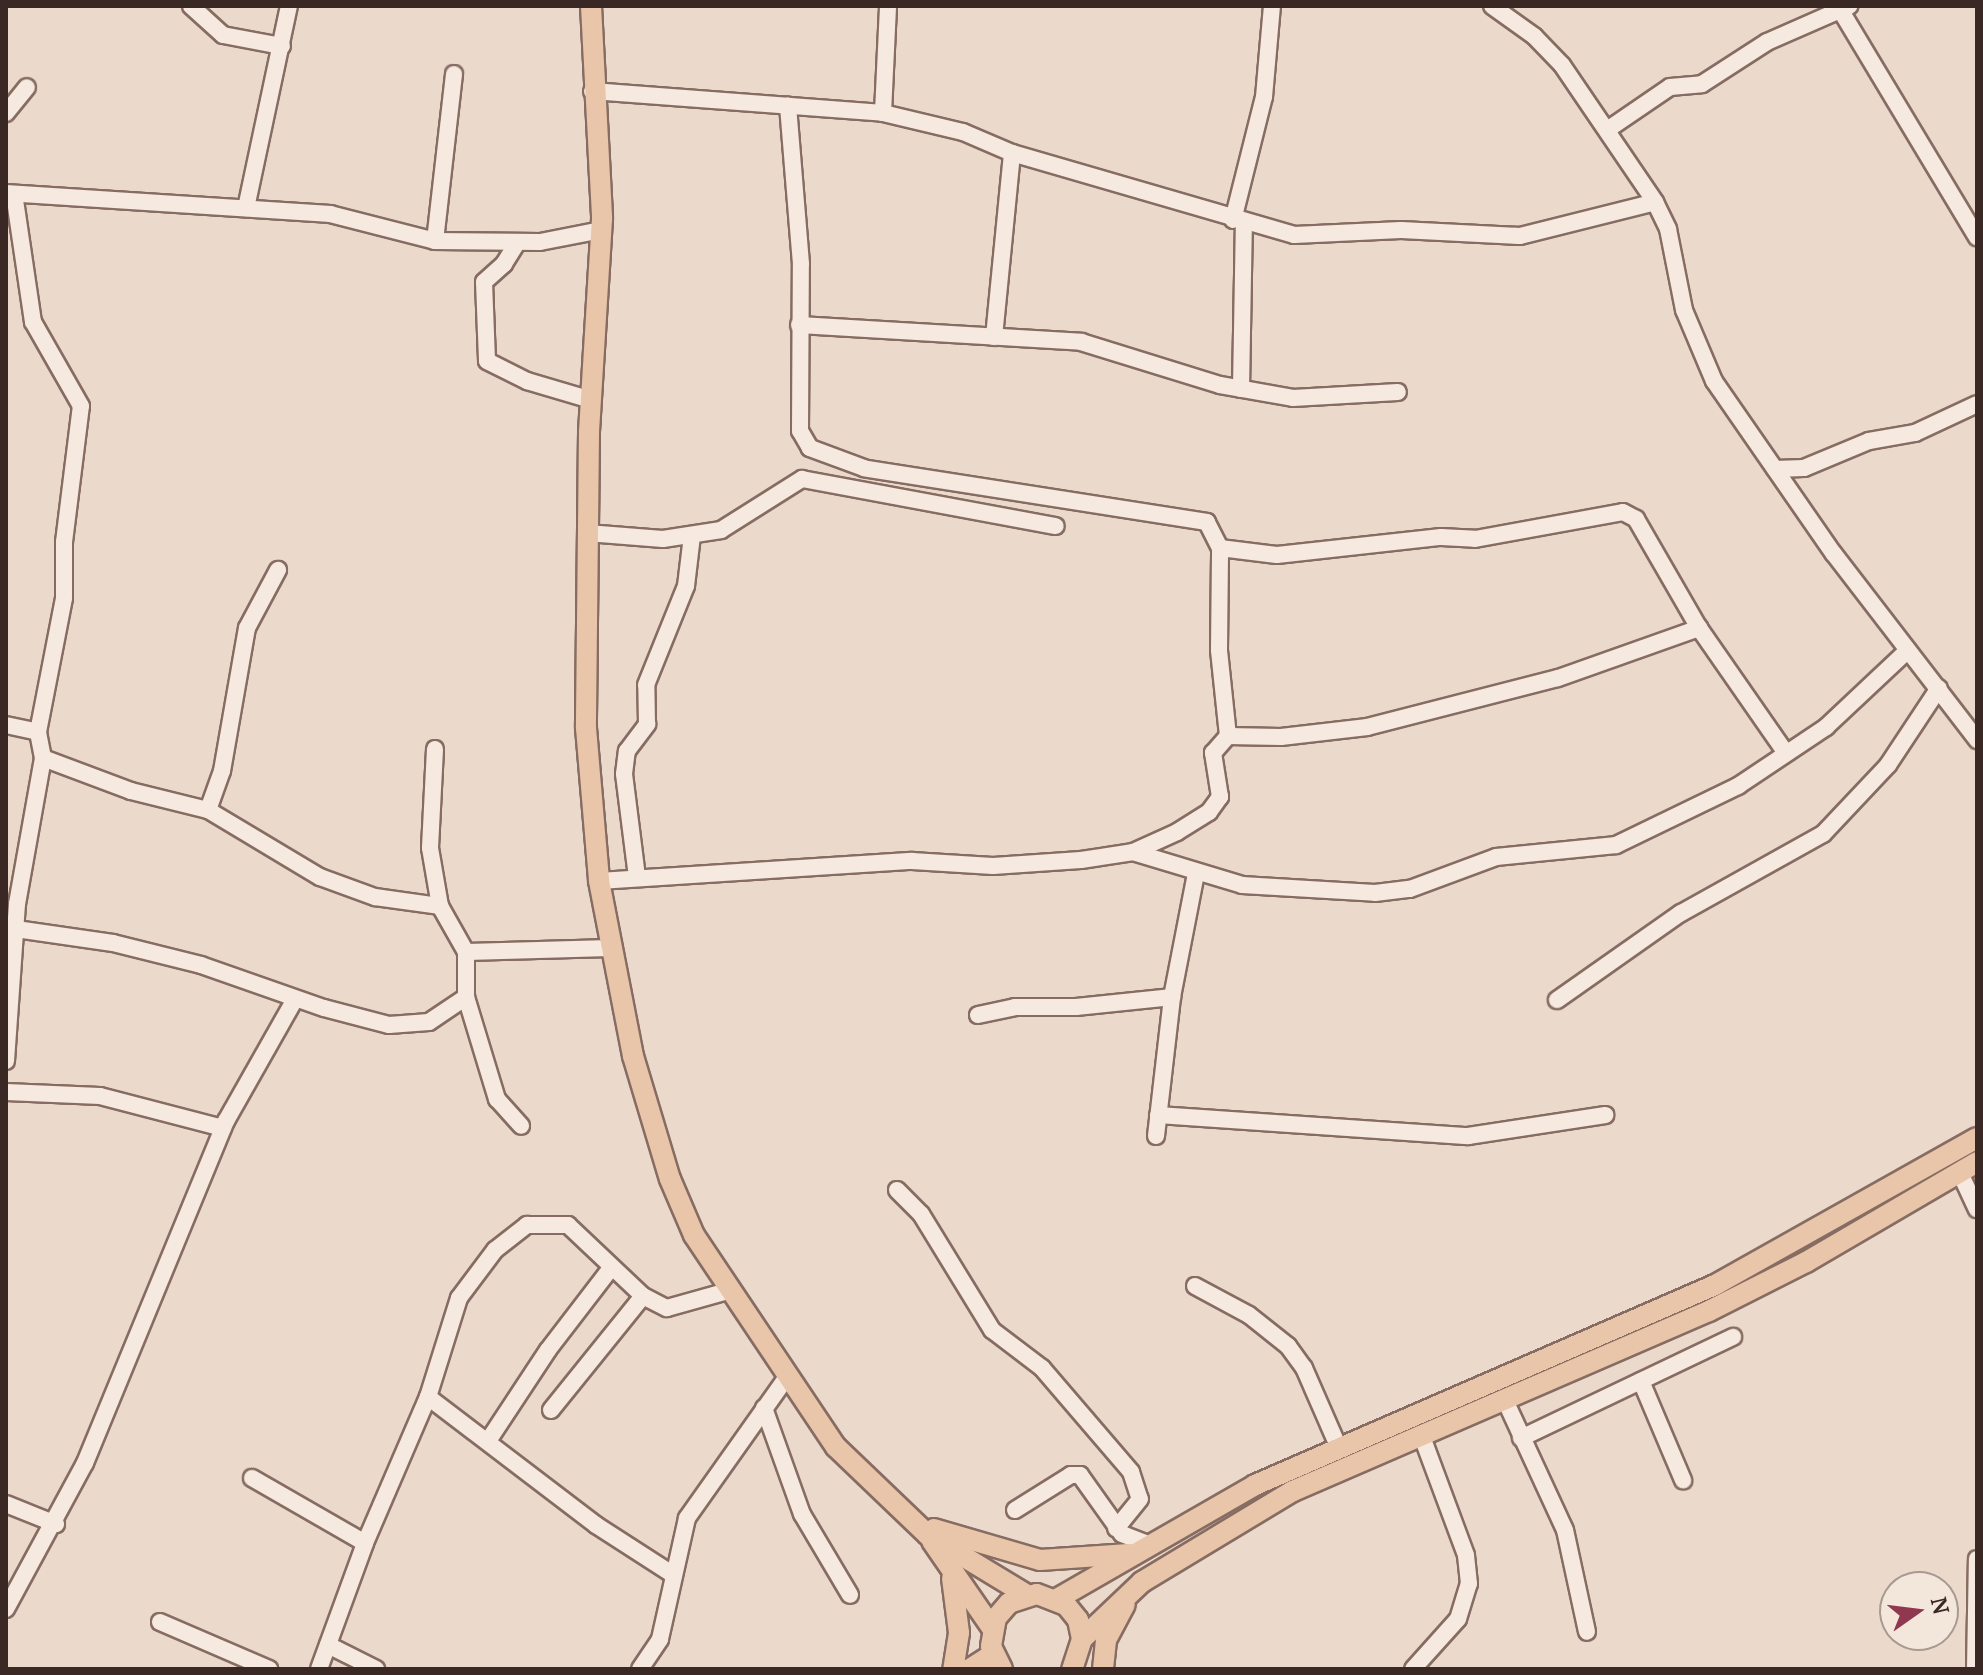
<!DOCTYPE html>
<style>
body{margin:0}
#map{position:relative;width:1983px;height:1675px;overflow:hidden;background:#ebdacc;font-family:"PT Serif",serif}
div>[style]{position:absolute}
.roads{filter:drop-shadow(2px 0 #866c62) drop-shadow(-2px 0 #866c62) drop-shadow(0 2px #866c62) drop-shadow(0 -2px #866c62)}
.minor>*{height:16px;margin:-8px;padding:0 8px;transform-origin:8px;border-radius:8px;background:#f6e9df}
.major>*{height:20px;margin:-10px;padding:0 10px;transform-origin:10px;border-radius:10px;background:#e9c5aa}
span{translate:-50% -50%;white-space:nowrap;text-align:center;line-height:1.15;-webkit-text-stroke:6px #f3e6db;paint-order:stroke}
.frame{position:absolute;inset:0;border:8px solid #392823;pointer-events:none}
.north{position:absolute;left:1879px;top:1571px;width:80px;height:80px;box-sizing:border-box;background:#f3e6db;border:2px solid #a99a91;border-radius:50%;rotate:76deg;font-size:22px;font-weight:700;line-height:32px;text-align:center;color:#392823}
.north::after{content:'';display:block;margin:auto;width:28px;height:36px;background:#8f384f;clip-path:polygon(50% 0,100% 100%,50% 72%,0 100%)}
</style>
<div id="map">
<div class="roads">
<div class="minor">
<i style="left:191px;top:6px;width:43px;rotate:42.2deg"></i>
<i style="left:223px;top:35px;width:60px;rotate:10.6deg"></i>
<i style="left:1492px;top:6px;width:52px;rotate:35.5deg"></i>
<i style="left:1534px;top:36px;width:40px;rotate:46deg"></i>
<i style="left:1562px;top:65px;width:166px;rotate:55.8deg"></i>
<i style="left:1655px;top:202px;width:30px;rotate:64deg"></i>
<i style="left:1668px;top:229px;width:83px;rotate:78.8deg"></i>
<i style="left:1684px;top:310px;width:77px;rotate:67.1deg"></i>
<i style="left:1714px;top:381px;width:211px;rotate:55.3deg"></i>
<i style="left:1834px;top:554px;width:235px;rotate:52.4deg"></i>
<i style="left:1841px;top:11px;width:264px;rotate:59deg"></i>
<i style="left:592px;top:91px;width:292px;rotate:4.3deg"></i>
<i style="left:883px;top:113px;width:82px;rotate:13.4deg"></i>
<i style="left:963px;top:132px;width:53px;rotate:23.2deg"></i>
<i style="left:1012px;top:153px;width:294px;rotate:16.2deg"></i>
<i style="left:1294px;top:235px;width:107px;rotate:-2.7deg"></i>
<i style="left:1401px;top:230px;width:119px;rotate:2.9deg"></i>
<i style="left:1520px;top:236px;width:139px;rotate:-14.1deg"></i>
<i style="left:6px;top:113px;width:33px;rotate:-51deg"></i>
<i style="left:883px;top:113px;width:107px;rotate:-87.3deg"></i>
<i style="left:1607px;top:130px;width:76px;rotate:-34.3deg"></i>
<i style="left:1670px;top:87px;width:32px;rotate:-5deg"></i>
<i style="left:1702px;top:84px;width:77px;rotate:-32.9deg"></i>
<i style="left:1767px;top:42px;width:90px;rotate:-23.7deg"></i>
<i style="left:6px;top:193px;width:325px;rotate:3.7deg"></i>
<i style="left:330px;top:214px;width:108px;rotate:14.4deg"></i>
<i style="left:435px;top:241px;width:105px;rotate:0.5deg"></i>
<i style="left:540px;top:242px;width:62px;rotate:-11.1deg"></i>
<i style="left:246px;top:208px;width:207px;rotate:-78deg"></i>
<i style="left:1233px;top:220px;width:127px;rotate:-75.9deg"></i>
<i style="left:1264px;top:97px;width:91px;rotate:-85deg"></i>
<i style="left:435px;top:241px;width:168px;rotate:-83.5deg"></i>
<i style="left:517px;top:243px;width:25px;rotate:122deg"></i>
<i style="left:504px;top:264px;width:27px;rotate:138deg"></i>
<i style="left:484px;top:282px;width:79px;rotate:87.8deg"></i>
<i style="left:487px;top:361px;width:45px;rotate:26.6deg"></i>
<i style="left:527px;top:381px;width:67px;rotate:16.5deg"></i>
<i style="left:799px;top:325px;width:283px;rotate:3.4deg"></i>
<i style="left:1081px;top:342px;width:145px;rotate:17.2deg"></i>
<i style="left:1220px;top:385px;width:74px;rotate:10.1deg"></i>
<i style="left:1293px;top:398px;width:105px;rotate:-3.3deg"></i>
<i style="left:994px;top:337px;width:185px;rotate:-84.4deg"></i>
<i style="left:1241px;top:389px;width:166px;rotate:-89deg"></i>
<i style="left:1775px;top:469px;width:29px;rotate:-2deg"></i>
<i style="left:1804px;top:468px;width:70px;rotate:-22.6deg"></i>
<i style="left:1869px;top:441px;width:47px;rotate:-9.9deg"></i>
<i style="left:1915px;top:433px;width:68px;rotate:-25.1deg"></i>
<i style="left:587px;top:533px;width:76px;rotate:4.5deg"></i>
<i style="left:663px;top:539px;width:59px;rotate:-8.8deg"></i>
<i style="left:721px;top:530px;width:96px;rotate:-32.2deg"></i>
<i style="left:802px;top:479px;width:258px;rotate:10.5deg"></i>
<i style="left:1220px;top:548px;width:57px;rotate:7deg"></i>
<i style="left:1277px;top:555px;width:165px;rotate:-6.3deg"></i>
<i style="left:1441px;top:537px;width:34px;rotate:3deg"></i>
<i style="left:1475px;top:539px;width:150px;rotate:-10.3deg"></i>
<i style="left:1623px;top:512px;width:15px;rotate:28deg"></i>
<i style="left:1636px;top:519px;width:126px;rotate:60deg"></i>
<i style="left:1699px;top:628px;width:152px;rotate:55.2deg"></i>
<i style="left:6px;top:725px;width:33px;rotate:12deg"></i>
<i style="left:1228px;top:736px;width:53px;rotate:1.1deg"></i>
<i style="left:1281px;top:737px;width:87px;rotate:-6.6deg"></i>
<i style="left:1367px;top:727px;width:197px;rotate:-14.4deg"></i>
<i style="left:1558px;top:678px;width:150px;rotate:-19.5deg"></i>
<i style="left:435px;top:749px;width:99px;rotate:92.9deg"></i>
<i style="left:430px;top:848px;width:59px;rotate:80.2deg"></i>
<i style="left:440px;top:906px;width:53px;rotate:60.5deg"></i>
<i style="left:466px;top:952px;width:45px;rotate:90deg"></i>
<i style="left:466px;top:997px;width:107px;rotate:73.1deg"></i>
<i style="left:497px;top:1099px;width:36px;rotate:48deg"></i>
<i style="left:43px;top:758px;width:94px;rotate:20.6deg"></i>
<i style="left:131px;top:791px;width:79px;rotate:13.9deg"></i>
<i style="left:208px;top:810px;width:131px;rotate:30.9deg"></i>
<i style="left:320px;top:877px;width:59px;rotate:20deg"></i>
<i style="left:375px;top:897px;width:66px;rotate:7.9deg"></i>
<i style="left:208px;top:810px;width:41px;rotate:-70.3deg"></i>
<i style="left:222px;top:771px;width:145px;rotate:-80.1deg"></i>
<i style="left:247px;top:628px;width:66px;rotate:-61.9deg"></i>
<i style="left:1133px;top:852px;width:114px;rotate:16.8deg"></i>
<i style="left:1242px;top:885px;width:133px;rotate:3.4deg"></i>
<i style="left:1375px;top:893px;width:35px;rotate:-7deg"></i>
<i style="left:1410px;top:889px;width:92px;rotate:-20.4deg"></i>
<i style="left:1496px;top:857px;width:121px;rotate:-5.7deg"></i>
<i style="left:1616px;top:845px;width:136px;rotate:-25.8deg"></i>
<i style="left:1738px;top:786px;width:106px;rotate:-33.8deg"></i>
<i style="left:1826px;top:727px;width:112px;rotate:-43.2deg"></i>
<i style="left:637px;top:877px;width:104px;rotate:-97.2deg"></i>
<i style="left:624px;top:774px;width:23px;rotate:-83deg"></i>
<i style="left:627px;top:751px;width:34px;rotate:-53deg"></i>
<i style="left:647px;top:724px;width:39px;rotate:-91deg"></i>
<i style="left:646px;top:685px;width:107px;rotate:-68deg"></i>
<i style="left:686px;top:586px;width:50px;rotate:-83.2deg"></i>
<i style="left:599px;top:881px;width:314px;rotate:-3.7deg"></i>
<i style="left:912px;top:861px;width:81px;rotate:3.5deg"></i>
<i style="left:993px;top:866px;width:88px;rotate:-3.9deg"></i>
<i style="left:1081px;top:860px;width:53px;rotate:-8.7deg"></i>
<i style="left:1133px;top:852px;width:48px;rotate:-24.4deg"></i>
<i style="left:1177px;top:832px;width:38px;rotate:-32deg"></i>
<i style="left:1209px;top:812px;width:19px;rotate:-54deg"></i>
<i style="left:1220px;top:797px;width:45px;rotate:-99deg"></i>
<i style="left:1213px;top:753px;width:23px;rotate:-49deg"></i>
<i style="left:1228px;top:736px;width:86px;rotate:-96deg"></i>
<i style="left:1219px;top:650px;width:102px;rotate:-89.4deg"></i>
<i style="left:1220px;top:548px;width:29px;rotate:-117deg"></i>
<i style="left:1207px;top:522px;width:347px;rotate:-171.1deg"></i>
<i style="left:864px;top:468px;width:58px;rotate:-159.7deg"></i>
<i style="left:810px;top:448px;width:20px;rotate:-120deg"></i>
<i style="left:800px;top:431px;width:167px;rotate:-89.7deg"></i>
<i style="left:801px;top:264px;width:159px;rotate:-94.7deg"></i>
<i style="left:16px;top:929px;width:98px;rotate:8.2deg"></i>
<i style="left:113px;top:943px;width:91px;rotate:14deg"></i>
<i style="left:201px;top:965px;width:130px;rotate:19.3deg"></i>
<i style="left:324px;top:1008px;width:67px;rotate:14.7deg"></i>
<i style="left:389px;top:1025px;width:40px;rotate:-4.3deg"></i>
<i style="left:429px;top:1022px;width:45px;rotate:-34deg"></i>
<i style="left:466px;top:952px;width:145px;rotate:-1.6deg"></i>
<i style="left:1557px;top:1000px;width:151px;rotate:-35.1deg"></i>
<i style="left:1681px;top:913px;width:162px;rotate:-29.1deg"></i>
<i style="left:1823px;top:834px;width:95px;rotate:-46.7deg"></i>
<i style="left:1888px;top:765px;width:92px;rotate:-56.5deg"></i>
<i style="left:978px;top:1015px;width:38px;rotate:-12deg"></i>
<i style="left:1015px;top:1007px;width:61px"></i>
<i style="left:1076px;top:1007px;width:97px;rotate:-5.9deg"></i>
<i style="left:6px;top:1061px;width:157px;rotate:-86deg"></i>
<i style="left:17px;top:904px;width:148px;rotate:-79.9deg"></i>
<i style="left:43px;top:758px;width:26px;rotate:-101deg"></i>
<i style="left:38px;top:732px;width:136px;rotate:-79deg"></i>
<i style="left:64px;top:598px;width:56px;rotate:-90deg"></i>
<i style="left:64px;top:542px;width:137px;rotate:-82.9deg"></i>
<i style="left:81px;top:406px;width:97px;rotate:-119.7deg"></i>
<i style="left:33px;top:322px;width:129px;rotate:-98.4deg"></i>
<i style="left:6px;top:1092px;width:94px;rotate:2.4deg"></i>
<i style="left:100px;top:1096px;width:127px;rotate:14.6deg"></i>
<i style="left:1158px;top:1115px;width:311px;rotate:3.9deg"></i>
<i style="left:1468px;top:1136px;width:139px;rotate:-8.7deg"></i>
<i style="left:1156px;top:1136px;width:140px;rotate:-83.4deg"></i>
<i style="left:1172px;top:997px;width:126px;rotate:-79deg"></i>
<i style="left:1960px;top:1173px;width:40px;rotate:65deg"></i>
<i style="left:897px;top:1190px;width:34px;rotate:45deg"></i>
<i style="left:921px;top:1214px;width:136px;rotate:58.5deg"></i>
<i style="left:992px;top:1330px;width:63px;rotate:37.2deg"></i>
<i style="left:1042px;top:1368px;width:137px;rotate:49.4deg"></i>
<i style="left:1131px;top:1472px;width:28px;rotate:72deg"></i>
<i style="left:1140px;top:1499px;width:38px;rotate:129deg"></i>
<i style="left:1195px;top:1286px;width:61px;rotate:28.2deg"></i>
<i style="left:1249px;top:1315px;width:50px;rotate:38.5deg"></i>
<i style="left:1288px;top:1346px;width:27px;rotate:54deg"></i>
<i style="left:1304px;top:1368px;width:85px;rotate:66.4deg"></i>
<i style="left:1641px;top:1381px;width:108px;rotate:67deg"></i>
<i style="left:428px;top:1397px;width:211px;rotate:37.3deg"></i>
<i style="left:596px;top:1525px;width:90px;rotate:32.8deg"></i>
<i style="left:1504px;top:1398px;width:145px;rotate:65.2deg"></i>
<i style="left:1565px;top:1530px;width:104px;rotate:77.8deg"></i>
<i style="left:764px;top:1408px;width:113px;rotate:70.3deg"></i>
<i style="left:802px;top:1514px;width:94px;rotate:59.3deg"></i>
<i style="left:551px;top:1410px;width:146px;rotate:-51.1deg"></i>
<i style="left:1521px;top:1438px;width:235px;rotate:-25.5deg"></i>
<i style="left:488px;top:1441px;width:109px;rotate:-56.6deg"></i>
<i style="left:548px;top:1350px;width:103px;rotate:-52.5deg"></i>
<i style="left:252px;top:1478px;width:130px;rotate:29.9deg"></i>
<i style="left:6px;top:1504px;width:54px;rotate:21.8deg"></i>
<i style="left:1015px;top:1510px;width:66px;rotate:-32deg"></i>
<i style="left:1071px;top:1475px;width:9px"></i>
<i style="left:1080px;top:1475px;width:72px;rotate:54.6deg"></i>
<i style="left:1122px;top:1534px;width:31px;rotate:21deg"></i>
<i style="left:6px;top:1609px;width:166px;rotate:-61.6deg"></i>
<i style="left:85px;top:1463px;width:370px;rotate:-67.6deg"></i>
<i style="left:226px;top:1121px;width:140px;rotate:-60.5deg"></i>
<i style="left:160px;top:1622px;width:119px;rotate:23.3deg"></i>
<i style="left:328px;top:1645px;width:54px;rotate:26.6deg"></i>
<i style="left:319px;top:1669px;width:134px;rotate:-69.9deg"></i>
<i style="left:365px;top:1543px;width:159px;rotate:-66.7deg"></i>
<i style="left:428px;top:1397px;width:104px;rotate:-72.6deg"></i>
<i style="left:459px;top:1298px;width:60px;rotate:-53.1deg"></i>
<i style="left:495px;top:1250px;width:41px;rotate:-38deg"></i>
<i style="left:527px;top:1225px;width:41px"></i>
<i style="left:568px;top:1225px;width:103px;rotate:43.4deg"></i>
<i style="left:643px;top:1296px;width:27px;rotate:27deg"></i>
<i style="left:667px;top:1308px;width:63px;rotate:-15.6deg"></i>
<i style="left:640px;top:1669px;width:36px;rotate:-56deg"></i>
<i style="left:660px;top:1639px;width:124px;rotate:-77.4deg"></i>
<i style="left:687px;top:1518px;width:173px;rotate:-54.7deg"></i>
<i style="left:1413px;top:1669px;width:67px;rotate:-48deg"></i>
<i style="left:1458px;top:1619px;width:37px;rotate:-73deg"></i>
<i style="left:1469px;top:1584px;width:29px;rotate:-96deg"></i>
<i style="left:1466px;top:1555px;width:129px;rotate:-110.4deg"></i>
<i style="left:1975px;top:1669px;width:110px;rotate:-89deg"></i>
</div>
<div class="major">
<i style="left:591px;top:6px;width:213px;rotate:87deg"></i>
<i style="left:602px;top:219px;width:213px;rotate:93.5deg"></i>
<i style="left:589px;top:432px;width:296px;rotate:90.6deg"></i>
<i style="left:586px;top:728px;width:154px;rotate:85.1deg"></i>
<i style="left:599px;top:881px;width:178px;rotate:79deg"></i>
<i style="left:633px;top:1056px;width:128px;rotate:73.3deg"></i>
<i style="left:670px;top:1179px;width:61px;rotate:66.8deg"></i>
<i style="left:694px;top:1235px;width:255px;rotate:56.2deg"></i>
<i style="left:836px;top:1447px;width:127px;rotate:43.7deg"></i>
<i style="left:928px;top:1535px;width:116px;rotate:31.2deg"></i>
<i style="left:934px;top:1529px;width:110px;rotate:16.3deg"></i>
<i style="left:1040px;top:1560px;width:89px;rotate:-3.9deg"></i>
<i style="left:932px;top:1541px;width:106px;rotate:55.4deg"></i>
<i style="left:952px;top:1578px;width:55px;rotate:82.7deg"></i>
<i style="left:959px;top:1633px;width:36px;rotate:99deg"></i>
<i style="left:1057px;top:1599px;width:228px;rotate:-29.9deg"></i>
<i style="left:1255px;top:1485px;width:502px;rotate:-23.5deg"></i>
<i style="left:1715px;top:1285px;width:300px;rotate:-29.3deg"></i>
<i style="left:1082px;top:1639px;width:83px;rotate:-43.5deg"></i>
<i style="left:1142px;top:1582px;width:176px;rotate:-31.1deg"></i>
<i style="left:1293px;top:1491px;width:453px;rotate:-23.4deg"></i>
<i style="left:1709px;top:1311px;width:109px;rotate:-26.8deg"></i>
<i style="left:1806px;top:1262px;width:198px;rotate:-30.3deg"></i>
<i style="left:970px;top:1669px;width:27px;rotate:-33deg"></i>
<i style="left:1002px;top:1669px;width:25px;rotate:-116deg"></i>
<i style="left:991px;top:1646px;width:28px;rotate:-80deg"></i>
<i style="left:996px;top:1618px;width:20px;rotate:-49deg"></i>
<i style="left:1009px;top:1603px;width:29px;rotate:-18deg"></i>
<i style="left:1037px;top:1594px;width:31px;rotate:21deg"></i>
<i style="left:1066px;top:1605px;width:19px;rotate:51deg"></i>
<i style="left:1078px;top:1620px;width:19px;rotate:78deg"></i>
<i style="left:1082px;top:1639px;width:32px;rotate:108deg"></i>
<i style="left:1103px;top:1669px;width:29px;rotate:-84deg"></i>
<i style="left:1106px;top:1640px;width:40px;rotate:-62deg"></i>
</div>
</div>
<div class="frame"></div>
<div class="north">N</div>
</div>
